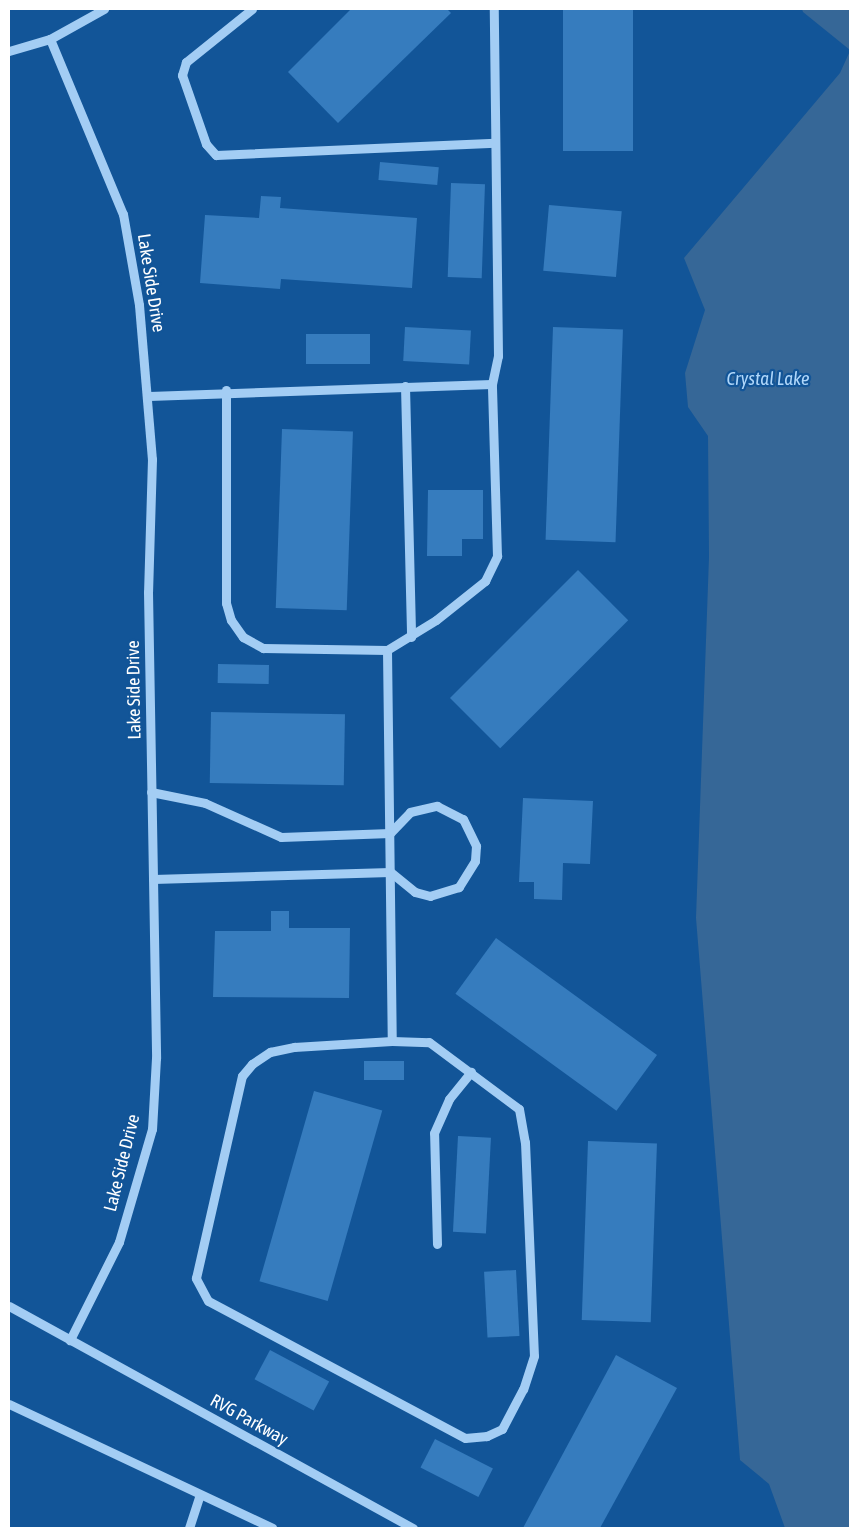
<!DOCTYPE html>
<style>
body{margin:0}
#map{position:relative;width:859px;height:1537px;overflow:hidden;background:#125598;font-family:"Asap Condensed",sans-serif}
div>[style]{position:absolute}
.water>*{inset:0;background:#366797}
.building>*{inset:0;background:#367cbe;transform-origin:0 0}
.minor>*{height:9px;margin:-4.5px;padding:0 4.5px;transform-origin:4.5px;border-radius:4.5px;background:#a3cdf4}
span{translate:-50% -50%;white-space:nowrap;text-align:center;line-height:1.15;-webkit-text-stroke:4.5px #125598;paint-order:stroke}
.street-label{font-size:18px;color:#fff}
.water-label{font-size:19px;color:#b0d7fa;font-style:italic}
.frame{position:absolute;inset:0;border:10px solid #fff;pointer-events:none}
</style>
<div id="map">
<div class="water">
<i style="clip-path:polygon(802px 9px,850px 9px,850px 50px,803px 12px)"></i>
<i style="clip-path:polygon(850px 51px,850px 1528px,785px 1528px,769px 1484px,740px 1460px,696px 918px,709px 557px,708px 436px,688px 407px,685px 373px,705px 310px,684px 258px,840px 73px)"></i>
</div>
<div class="building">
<i style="clip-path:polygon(351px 9px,447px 9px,451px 13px,338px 123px,288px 72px)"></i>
<i style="left:563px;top:9px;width:70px;height:142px"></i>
<i style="left:380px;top:162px;width:59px;height:18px;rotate:5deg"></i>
<i style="left:451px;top:183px;width:34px;height:94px;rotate:2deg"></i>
<i style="clip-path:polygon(261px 196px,281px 197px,280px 208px,417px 218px,412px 288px,281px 279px,280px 289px,200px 283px,205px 215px,259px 218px)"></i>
<i style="left:549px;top:205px;width:73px;height:66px;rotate:5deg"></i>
<i style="left:405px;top:327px;width:66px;height:34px;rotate:3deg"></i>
<i style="left:553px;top:327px;width:70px;height:213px;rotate:2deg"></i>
<i style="left:306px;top:334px;width:64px;height:30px"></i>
<i style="left:282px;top:429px;width:71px;height:179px;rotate:2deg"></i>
<i style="clip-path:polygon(428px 490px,483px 490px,483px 539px,462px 539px,462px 556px,427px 556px)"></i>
<i style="left:578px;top:570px;width:71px;height:181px;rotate:45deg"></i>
<i style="left:218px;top:664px;width:51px;height:19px;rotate:1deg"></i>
<i style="left:211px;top:712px;width:134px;height:71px;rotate:1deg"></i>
<i style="clip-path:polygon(523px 798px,593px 801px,590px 864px,563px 863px,562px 900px,534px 899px,534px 882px,519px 882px)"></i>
<i style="clip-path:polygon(271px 911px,289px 911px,289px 928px,350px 928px,349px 998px,213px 997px,215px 931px,271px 931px)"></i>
<i style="left:496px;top:938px;width:199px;height:69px;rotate:36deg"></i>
<i style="left:364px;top:1061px;width:40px;height:19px"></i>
<i style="left:314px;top:1091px;width:71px;height:198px;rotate:16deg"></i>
<i style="left:458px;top:1136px;width:33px;height:96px;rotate:3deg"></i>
<i style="left:588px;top:1141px;width:69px;height:179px;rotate:2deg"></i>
<i style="left:516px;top:1270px;width:66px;height:32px;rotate:87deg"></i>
<i style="left:270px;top:1350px;width:67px;height:33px;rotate:28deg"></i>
<i style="clip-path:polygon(616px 1355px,677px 1388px,600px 1528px,523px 1528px)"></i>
<i style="left:435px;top:1439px;width:65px;height:32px;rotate:27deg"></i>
</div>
<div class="minor">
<i style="left:252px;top:9px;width:85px;rotate:141.2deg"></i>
<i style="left:186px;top:62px;width:14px;rotate:107deg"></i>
<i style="left:182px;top:75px;width:73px;rotate:70.8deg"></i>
<i style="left:206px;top:144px;width:15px;rotate:48deg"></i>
<i style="left:216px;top:155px;width:279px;rotate:-2.5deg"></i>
<i style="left:50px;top:39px;width:190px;rotate:67.4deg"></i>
<i style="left:123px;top:214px;width:92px;rotate:80deg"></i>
<i style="left:139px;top:305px;width:155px;rotate:85.2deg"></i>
<i style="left:152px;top:459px;width:133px;rotate:91.7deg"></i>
<i style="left:148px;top:592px;width:466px;rotate:89deg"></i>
<i style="left:156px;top:1058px;width:71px;rotate:93.2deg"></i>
<i style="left:152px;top:1129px;width:118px;rotate:106.3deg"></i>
<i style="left:119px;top:1242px;width:110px;rotate:116.6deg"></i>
<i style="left:9px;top:51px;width:43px;rotate:-16.3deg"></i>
<i style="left:50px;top:39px;width:62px;rotate:-29.1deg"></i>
<i style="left:405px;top:386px;width:251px;rotate:88.6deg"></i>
<i style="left:226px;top:390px;width:213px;rotate:90deg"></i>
<i style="left:226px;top:603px;width:18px;rotate:74deg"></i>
<i style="left:231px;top:620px;width:21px;rotate:55deg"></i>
<i style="left:243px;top:637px;width:23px;rotate:29deg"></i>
<i style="left:263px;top:648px;width:124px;rotate:0.9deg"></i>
<i style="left:387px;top:650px;width:57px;rotate:-31.5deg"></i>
<i style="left:436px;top:620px;width:63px;rotate:-38.5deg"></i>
<i style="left:485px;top:581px;width:28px;rotate:-64deg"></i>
<i style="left:497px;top:556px;width:172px;rotate:-91.7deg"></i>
<i style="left:149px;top:396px;width:343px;rotate:-2deg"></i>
<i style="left:492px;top:384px;width:29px;rotate:-78deg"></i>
<i style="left:498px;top:356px;width:347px;rotate:-90.7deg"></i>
<i style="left:387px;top:650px;width:391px;rotate:89.3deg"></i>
<i style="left:151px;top:792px;width:55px;rotate:11.5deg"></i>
<i style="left:205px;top:803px;width:83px;rotate:24.1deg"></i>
<i style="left:281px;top:837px;width:109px;rotate:-2.1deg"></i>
<i style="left:390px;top:833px;width:29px;rotate:-46deg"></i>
<i style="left:410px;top:812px;width:28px;rotate:-13deg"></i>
<i style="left:437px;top:806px;width:29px;rotate:27deg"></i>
<i style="left:463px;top:819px;width:30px;rotate:64deg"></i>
<i style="left:476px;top:846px;width:15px;rotate:94deg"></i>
<i style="left:475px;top:861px;width:31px;rotate:122deg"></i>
<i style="left:459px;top:887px;width:30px;rotate:163deg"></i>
<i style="left:430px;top:896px;width:16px;rotate:-165deg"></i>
<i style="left:415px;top:892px;width:32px;rotate:-141deg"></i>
<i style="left:390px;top:872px;width:237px;rotate:178.3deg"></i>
<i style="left:392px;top:1041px;width:37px;rotate:2deg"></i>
<i style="left:429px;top:1042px;width:112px;rotate:36.7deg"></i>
<i style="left:519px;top:1109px;width:34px;rotate:80deg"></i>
<i style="left:525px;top:1142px;width:214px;rotate:87.6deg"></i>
<i style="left:534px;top:1356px;width:35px;rotate:108deg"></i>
<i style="left:523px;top:1389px;width:45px;rotate:117.7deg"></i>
<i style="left:502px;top:1429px;width:17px;rotate:155deg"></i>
<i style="left:487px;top:1436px;width:22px;rotate:175deg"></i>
<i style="left:465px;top:1438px;width:291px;rotate:-151.9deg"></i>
<i style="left:208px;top:1301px;width:26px;rotate:-118deg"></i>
<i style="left:196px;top:1278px;width:207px;rotate:-77.2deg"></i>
<i style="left:242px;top:1076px;width:16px;rotate:-50deg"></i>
<i style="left:252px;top:1064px;width:22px;rotate:-34deg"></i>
<i style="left:270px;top:1052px;width:25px;rotate:-12deg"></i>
<i style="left:294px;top:1047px;width:98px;rotate:-3.5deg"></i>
<i style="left:437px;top:1244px;width:111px;rotate:-91.5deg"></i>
<i style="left:434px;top:1133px;width:37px;rotate:-66deg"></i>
<i style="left:449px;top:1099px;width:35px;rotate:-51deg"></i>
<i style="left:9px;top:1306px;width:461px;rotate:28.8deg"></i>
<i style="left:9px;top:1404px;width:291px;rotate:25.2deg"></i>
<i style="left:189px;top:1528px;width:33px;rotate:-72deg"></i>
</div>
<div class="street-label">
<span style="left:151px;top:283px;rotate:81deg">Lake Side Drive</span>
<span style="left:134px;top:690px;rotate:-91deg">Lake Side Drive</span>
<span style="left:122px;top:1163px;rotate:-76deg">Lake Side Drive</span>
<span style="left:249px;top:1420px;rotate:29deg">RVG Parkway</span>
</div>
<div class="water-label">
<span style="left:768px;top:379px">Crystal Lake</span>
</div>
<div class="frame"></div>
</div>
